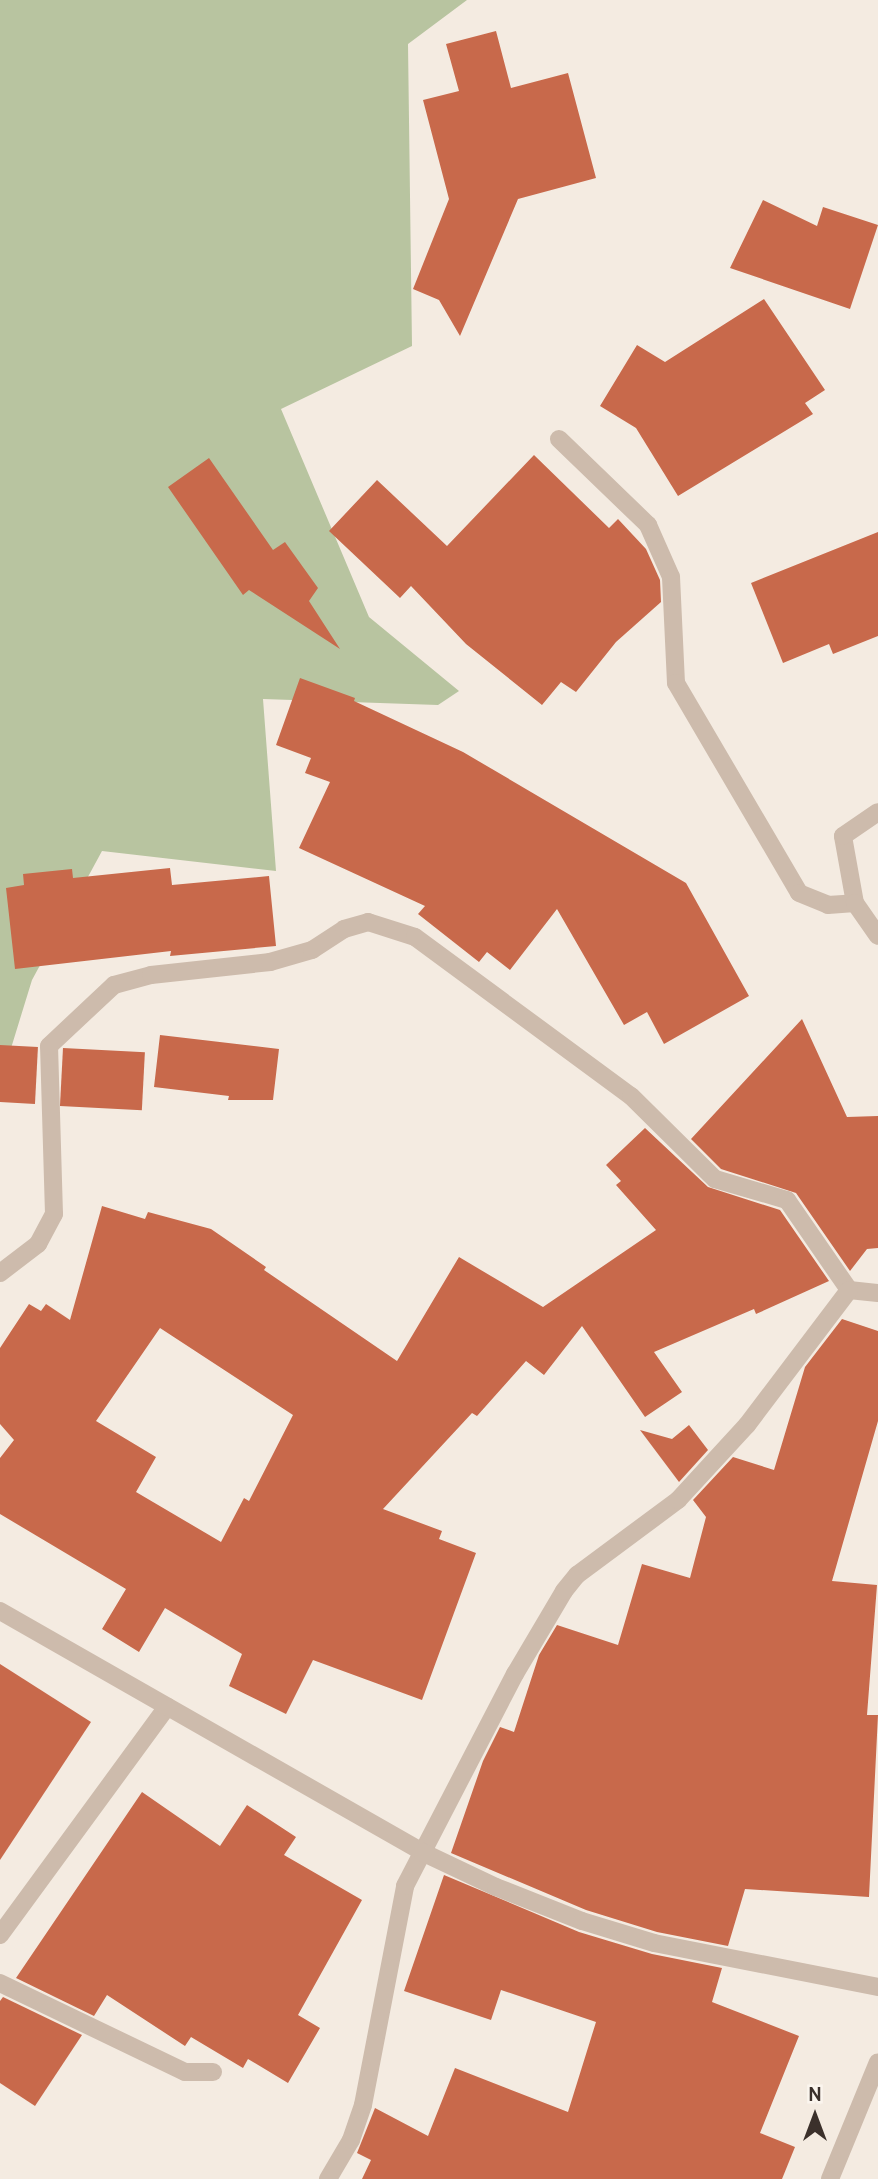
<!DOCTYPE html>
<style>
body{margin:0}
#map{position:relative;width:878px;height:2179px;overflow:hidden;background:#f4ebe1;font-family:Cabin,sans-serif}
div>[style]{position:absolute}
.green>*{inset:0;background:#b8c4a0}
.building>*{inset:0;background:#c8694b;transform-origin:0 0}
.service>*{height:18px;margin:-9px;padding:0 9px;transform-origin:9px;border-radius:9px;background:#cdbbac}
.minor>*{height:18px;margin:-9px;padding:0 9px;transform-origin:9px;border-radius:9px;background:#cdbbac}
.tertiary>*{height:18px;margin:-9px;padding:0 9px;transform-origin:9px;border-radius:9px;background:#cdbbac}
span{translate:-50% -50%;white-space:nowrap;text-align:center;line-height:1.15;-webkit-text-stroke:6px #fbf5ee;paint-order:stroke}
.north{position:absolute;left:780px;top:2081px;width:70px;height:70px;-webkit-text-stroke:5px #fbf5ee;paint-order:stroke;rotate:0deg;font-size:19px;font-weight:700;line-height:28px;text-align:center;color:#3b302b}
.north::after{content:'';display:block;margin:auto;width:24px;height:32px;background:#3b302b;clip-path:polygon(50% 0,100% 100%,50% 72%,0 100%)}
</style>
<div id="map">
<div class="green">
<i style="clip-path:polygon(0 0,467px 0,408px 44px,412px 346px,281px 409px,369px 617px,459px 691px,438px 705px,263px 699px,276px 871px,102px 851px,32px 980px,0 1084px)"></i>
</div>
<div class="building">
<i style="clip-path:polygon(496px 31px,511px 88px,568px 73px,596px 178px,518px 199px,460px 336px,439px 300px,413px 289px,449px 199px,423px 100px,459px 91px,446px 44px)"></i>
<i style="clip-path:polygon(763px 200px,817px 226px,823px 207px,878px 225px,850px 309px,730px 268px)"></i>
<i style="clip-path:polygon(764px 299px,825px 390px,805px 403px,813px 414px,678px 496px,636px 428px,600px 406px,637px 345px,665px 362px)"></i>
<i style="clip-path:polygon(534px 455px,609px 528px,618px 519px,646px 549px,660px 580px,661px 602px,616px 642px,576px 692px,561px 682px,542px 705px,466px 644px,411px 586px,400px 598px,329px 531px,377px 480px,447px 546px)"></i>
<i style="clip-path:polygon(209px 458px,273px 550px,285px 542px,318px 588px,309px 601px,340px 649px,249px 590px,243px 595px,168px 487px)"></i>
<i style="clip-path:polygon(878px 532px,878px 636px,833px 654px,829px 644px,783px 663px,751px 583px)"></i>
<i style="clip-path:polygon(300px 678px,355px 698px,354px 701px,463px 752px,686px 883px,749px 996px,664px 1044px,647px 1012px,624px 1025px,557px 909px,510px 970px,487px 952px,479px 962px,418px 914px,425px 906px,299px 848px,330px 782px,305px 773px,311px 758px,276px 745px)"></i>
<i style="clip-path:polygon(170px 868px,172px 885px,269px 876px,276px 946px,170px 956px,171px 951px,15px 969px,6px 888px,24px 885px,23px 874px,72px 869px,73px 878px)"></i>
<i style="clip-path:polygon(802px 1019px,847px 1117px,878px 1116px,878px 1248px,867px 1249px,850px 1271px,796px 1193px,721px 1169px,691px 1139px)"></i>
<i style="clip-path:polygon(160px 1035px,279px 1049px,273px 1100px,228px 1100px,229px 1096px,154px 1087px)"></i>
<i style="left:0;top:1045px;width:38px;height:57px;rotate:3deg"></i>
<i style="left:63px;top:1048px;width:82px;height:58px;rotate:3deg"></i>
<i style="clip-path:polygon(evenodd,645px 1128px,708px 1187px,780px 1210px,829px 1281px,756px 1314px,754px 1309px,654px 1352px,682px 1392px,645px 1417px,582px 1326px,544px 1375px,526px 1361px,477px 1416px,472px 1413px,383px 1509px,442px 1531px,439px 1539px,476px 1553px,422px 1700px,313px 1660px,286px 1714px,229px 1686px,242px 1654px,165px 1608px,139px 1652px,102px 1629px,126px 1589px,0 1514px,0 1458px,14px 1440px,0 1424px,0 1348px,29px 1304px,41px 1311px,46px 1304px,70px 1320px,102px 1206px,145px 1219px,148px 1212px,211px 1229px,266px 1267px,264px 1270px,397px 1361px,459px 1257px,543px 1307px,656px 1230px,616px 1185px,621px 1181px,606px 1165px,645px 1128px,160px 1328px,293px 1415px,249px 1501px,244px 1498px,221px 1542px,136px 1492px,156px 1457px,96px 1421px,160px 1328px)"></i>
<i style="clip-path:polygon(842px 1319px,878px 1331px,878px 1421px,832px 1581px,877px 1585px,867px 1715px,878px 1715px,869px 1897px,745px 1889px,728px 1946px,657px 1932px,586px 1910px,451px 1853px,483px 1761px,500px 1727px,514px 1732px,539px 1655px,557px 1625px,618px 1645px,642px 1564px,690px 1578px,706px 1517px,693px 1500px,733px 1457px,774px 1470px,805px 1367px)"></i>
<i style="clip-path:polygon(689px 1425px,708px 1450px,679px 1482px,640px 1430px,672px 1439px)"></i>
<i style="clip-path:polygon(0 1664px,91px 1722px,0 1860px)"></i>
<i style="clip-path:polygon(142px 1792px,220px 1846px,247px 1805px,296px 1837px,284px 1855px,362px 1900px,298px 2015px,320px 2028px,288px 2083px,248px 2059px,243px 2068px,191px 2037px,185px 2046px,107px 1995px,94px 2016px,16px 1978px)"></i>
<i style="clip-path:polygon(444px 1875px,579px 1932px,652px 1954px,722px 1968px,712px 2002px,799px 2036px,760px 2133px,795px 2147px,782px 2179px,362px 2179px,371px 2160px,357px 2153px,375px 2108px,428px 2136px,455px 2068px,568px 2112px,596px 2022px,501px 1990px,491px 2020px,404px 1991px)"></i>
<i style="clip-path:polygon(3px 1997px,82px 2035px,35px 2106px,0 2083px,0 2001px)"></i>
</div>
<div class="service">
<i style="left:559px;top:439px;width:124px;rotate:44deg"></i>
<i style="left:648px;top:525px;width:57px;rotate:66.1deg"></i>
<i style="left:671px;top:577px;width:106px;rotate:87.3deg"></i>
<i style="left:676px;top:683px;width:243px;rotate:59.6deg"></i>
<i style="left:799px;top:893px;width:31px;rotate:22deg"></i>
<i style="left:828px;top:905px;width:27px;rotate:-4deg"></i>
<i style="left:855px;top:903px;width:68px;rotate:-100.2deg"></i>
<i style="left:843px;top:836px;width:42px;rotate:-34.4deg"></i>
</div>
<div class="minor">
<i style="left:855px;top:903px;width:40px;rotate:55.1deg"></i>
<i style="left:0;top:1273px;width:48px;rotate:-37.3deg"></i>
<i style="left:38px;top:1244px;width:34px;rotate:-62deg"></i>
<i style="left:54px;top:1214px;width:168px;rotate:-91.7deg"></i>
<i style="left:49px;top:1046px;width:89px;rotate:-43.2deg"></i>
<i style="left:114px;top:985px;width:38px;rotate:-15deg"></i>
<i style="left:151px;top:975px;width:120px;rotate:-6.2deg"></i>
<i style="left:270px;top:962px;width:44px;rotate:-15.9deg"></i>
<i style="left:312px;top:950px;width:38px;rotate:-33deg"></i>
<i style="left:344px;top:929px;width:25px;rotate:-16deg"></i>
<i style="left:368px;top:922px;width:49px;rotate:17.7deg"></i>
<i style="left:415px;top:937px;width:268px;rotate:36.4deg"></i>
<i style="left:631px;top:1096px;width:118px;rotate:44.7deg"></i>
<i style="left:715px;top:1179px;width:75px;rotate:16.3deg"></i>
<i style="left:787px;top:1200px;width:109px;rotate:55.4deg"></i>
<i style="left:849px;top:1290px;width:29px;rotate:6deg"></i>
<i style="left:0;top:1935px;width:283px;rotate:-53.8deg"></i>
<i style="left:0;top:1983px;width:205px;rotate:25.7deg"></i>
<i style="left:185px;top:2072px;width:28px"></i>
<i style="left:328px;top:2179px;width:45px;rotate:-59.5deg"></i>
<i style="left:351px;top:2140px;width:37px;rotate:-71deg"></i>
<i style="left:363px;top:2105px;width:223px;rotate:-79.1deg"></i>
<i style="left:405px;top:1886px;width:239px;rotate:-62.6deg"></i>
<i style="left:515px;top:1674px;width:96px;rotate:-59.4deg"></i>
<i style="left:564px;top:1591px;width:21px;rotate:-51deg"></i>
<i style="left:577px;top:1575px;width:126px;rotate:-36.6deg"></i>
<i style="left:678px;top:1500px;width:102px;rotate:-47.4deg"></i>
<i style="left:747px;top:1425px;width:169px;rotate:-52.9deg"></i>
<i style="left:830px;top:2179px;width:126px;rotate:-67.7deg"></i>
</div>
<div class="tertiary">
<i style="left:0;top:1611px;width:486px;rotate:29.7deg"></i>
<i style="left:422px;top:1852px;width:82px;rotate:25.3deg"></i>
<i style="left:496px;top:1887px;width:92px;rotate:21.6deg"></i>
<i style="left:582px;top:1921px;width:75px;rotate:17deg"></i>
<i style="left:654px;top:1943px;width:228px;rotate:11.1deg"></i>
</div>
<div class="north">N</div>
</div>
